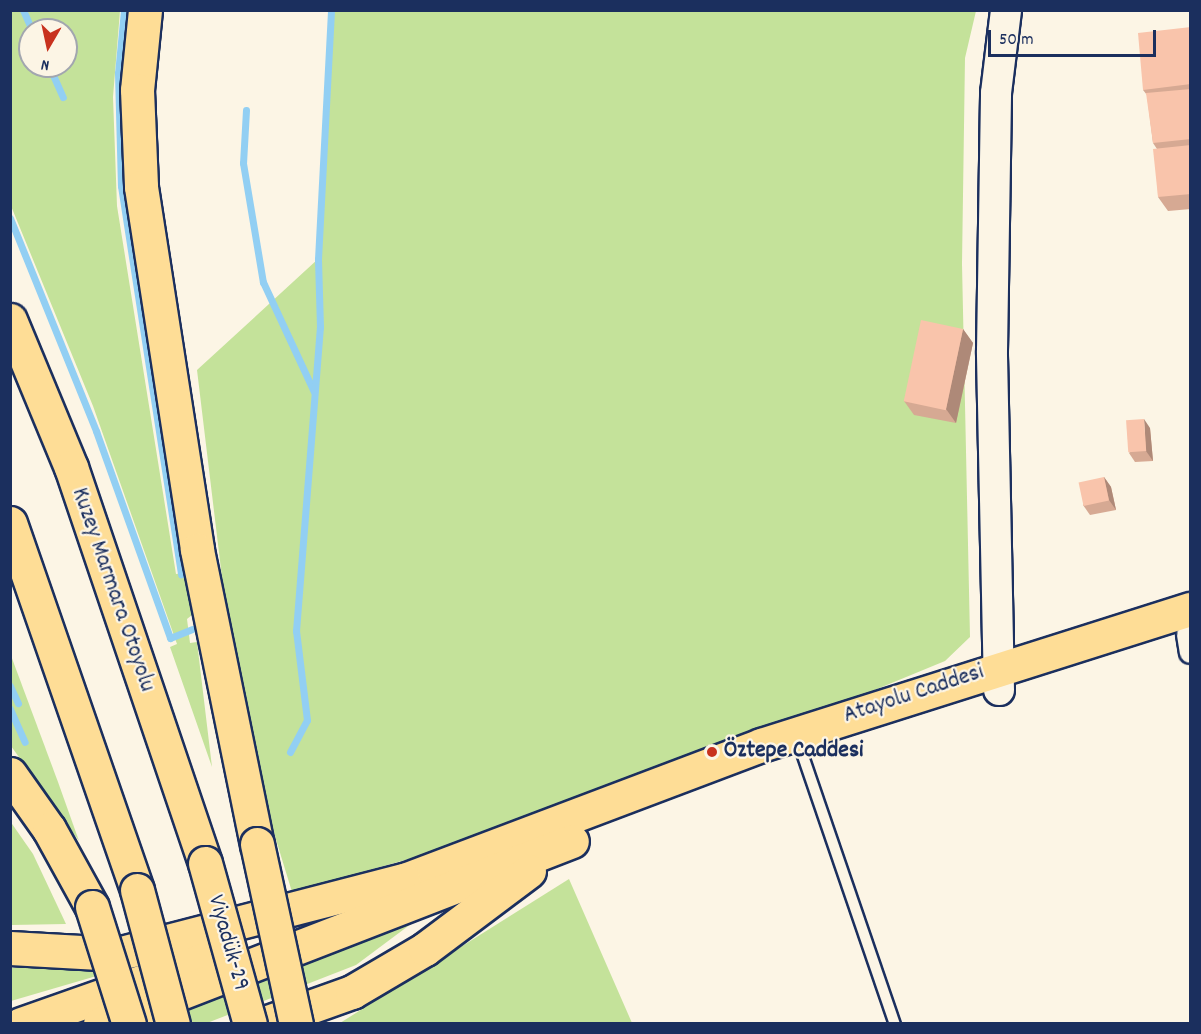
<!DOCTYPE html>
<meta charset="utf-8">
<style>
body{margin:0}
#map{position:relative;width:1201px;height:1034px;overflow:hidden;background:#fcf5e5;font-family:Dekko,sans-serif}
div>[style]{position:absolute}
.green>*{inset:0;background:#c4e29a}
.stream>*{height:7px;margin:-3.5px;padding:0 3.5px;transform-origin:3.5px;border-radius:3.5px;background:#92cff3}
.roads{filter:drop-shadow(2px 0 #1b2f5e) drop-shadow(-2px 0 #1b2f5e) drop-shadow(0 2px #1b2f5e) drop-shadow(0 -2px #1b2f5e)}
.lane>*{height:10px;margin:-5px;padding:0 5px;transform-origin:5px;border-radius:5px;background:#fcf5e5}
.street>*{height:21px;margin:-10.5px;padding:0 10.5px;transform-origin:10.5px;border-radius:10.5px;background:#fcf5e5}
.secondary>*{height:30px;margin:-15px;padding:0 15px;transform-origin:15px;border-radius:15px;background:#fcf5e5}
.primary>*{height:33px;margin:-16.5px;padding:0 16.5px;transform-origin:16.5px;border-radius:16.5px;background:#fedd96}
.highway>*{height:33px;margin:-16.5px;padding:0 16.5px;transform-origin:16.5px;border-radius:16.5px;background:#fedd96}
.bridges{filter:drop-shadow(2px 0 #1b2f5e) drop-shadow(-2px 0 #1b2f5e) drop-shadow(0 2px #1b2f5e) drop-shadow(0 -2px #1b2f5e)}
.highway-bridge>*{height:33px;margin:-16.5px;padding:0 16.5px;transform-origin:16.5px;border-radius:16.5px;background:#fedd96}
.wall>*{inset:0;background:#d6a993}
.shaded-wall>*{inset:0;background:#ae8978}
.building>*{inset:0;background:#f9c4ab;transform-origin:0 0}
.dots>*{width:16px;height:16px;translate:-50% -50%;box-sizing:border-box;border:3px solid #fcf5e5;border-radius:50%}
span{translate:-50% -50%;white-space:nowrap;text-align:center;line-height:1.15;-webkit-text-stroke:4.5px #fcf5e5;paint-order:stroke}
.street-label{font-size:24px;color:#1b2f5e}
.poi-label{font-size:24px;color:#1b2f5e;font-weight:700}
.left{translate:0 -50%;text-align:left}
.frame{position:absolute;inset:0;border:12px solid #1b2f5e;pointer-events:none}
.north{position:absolute;left:18px;top:18px;width:60px;height:60px;box-sizing:border-box;background:#fcf5e5;border:2px solid #a2a6af;border-radius:50%;rotate:189deg;font-size:16px;font-weight:700;line-height:24px;text-align:center;color:#1b2f5e}
.north::after{content:'';display:block;margin:auto;width:21px;height:27px;background:#c8321e;clip-path:polygon(50% 0,100% 100%,50% 72%,0 100%)}
.scale{position:absolute;left:988px;top:30px;width:168px;height:27px;box-sizing:border-box;border:3px solid #1b2f5e;border-top:0;padding-left:8px;font-size:18px;line-height:21px;white-space:nowrap;color:#1b2f5e;-webkit-text-stroke:4px #fcf5e5;paint-order:stroke}
</style>
<div id="map">
<div class="green">
<i style="clip-path:polygon(evenodd,10px 11px,120px 11px,113px 97px,117px 206px,176px 574px,184px 573px,192px 615px,187px 619px,190px 643px,197px 642px,212px 767px,170px 647px,177px 644px,93px 406px,11px 206px,10px 11px,30px 30px,66px 30px,66px 66px,30px 66px,30px 30px)"></i>
<i style="clip-path:polygon(331px 11px,976px 11px,965px 58px,962px 264px,970px 637px,945px 661px,797px 722px,490px 836px,292px 892px,259px 784px,227px 619px,197px 370px,318px 259px)"></i>
<i style="clip-path:polygon(10px 653px,58px 782px,79px 841px,11px 746px)"></i>
<i style="clip-path:polygon(10px 821px,33px 854px,66px 924px,11px 925px)"></i>
<i style="clip-path:polygon(569px 879px,632px 1023px,340px 1023px)"></i>
<i style="clip-path:polygon(431px 909px,356px 965px,207px 1023px,151px 1024px)"></i>
<i style="clip-path:polygon(199px 946px,11px 1001px,11px 968px)"></i>
</div>
<div class="stream">
<i style="left:23px;top:10px;width:22px;rotate:66deg"></i>
<i style="left:124px;top:10px;width:63px;rotate:95.4deg"></i>
<i style="left:118px;top:73px;width:113px;rotate:88.5deg"></i>
<i style="left:121px;top:186px;width:393px;rotate:81.2deg"></i>
<i style="left:49px;top:66px;width:34px;rotate:66deg"></i>
<i style="left:246px;top:110px;width:53px;rotate:93.2deg"></i>
<i style="left:243px;top:163px;width:121px;rotate:80.5deg"></i>
<i style="left:263px;top:282px;width:121px;rotate:65.1deg"></i>
<i style="left:10px;top:218px;width:230px;rotate:68deg"></i>
<i style="left:96px;top:431px;width:220px;rotate:70.3deg"></i>
<i style="left:170px;top:638px;width:24px;rotate:-22deg"></i>
<i style="left:10px;top:686px;width:19px;rotate:65deg"></i>
<i style="left:10px;top:709px;width:36px;rotate:66deg"></i>
<i style="left:290px;top:752px;width:36px;rotate:-62deg"></i>
<i style="left:307px;top:720px;width:90px;rotate:-97deg"></i>
<i style="left:296px;top:631px;width:305px;rotate:-85.5deg"></i>
<i style="left:320px;top:327px;width:68px;rotate:-91.7deg"></i>
<i style="left:318px;top:259px;width:249px;rotate:-87deg"></i>
</div>
<div class="roads">
<div class="lane">
<i style="left:801px;top:750px;width:290px;rotate:71.1deg"></i>
</div>
<div class="street">
<i style="left:1187px;top:634px;width:18px;rotate:81deg"></i>
</div>
<div class="secondary">
<i style="left:999px;top:690px;width:339px;rotate:-91.2deg"></i>
<i style="left:992px;top:351px;width:258px;rotate:-89.1deg"></i>
<i style="left:996px;top:93px;width:84px;rotate:-83.1deg"></i>
</div>
<div class="primary">
<i style="left:404px;top:880px;width:382px;rotate:-20.7deg"></i>
<i style="left:761px;top:745px;width:450px;rotate:-17.6deg"></i>
</div>
<div class="highway">
<i style="left:145px;top:10px;width:80px;rotate:95.7deg"></i>
<i style="left:137px;top:90px;width:97px;rotate:87.6deg"></i>
<i style="left:141px;top:187px;width:367px;rotate:81.2deg"></i>
<i style="left:197px;top:550px;width:300px;rotate:78.5deg"></i>
<i style="left:10px;top:320px;width:159px;rotate:67.5deg"></i>
<i style="left:71px;top:467px;width:418px;rotate:71.3deg"></i>
<i style="left:10px;top:523px;width:388px;rotate:70.9deg"></i>
<i style="left:10px;top:774px;width:67px;rotate:54.7deg"></i>
<i style="left:49px;top:829px;width:89px;rotate:61.1deg"></i>
<i style="left:10px;top:948px;width:107px;rotate:3.2deg"></i>
<i style="left:117px;top:954px;width:296px;rotate:-14.5deg"></i>
<i style="left:21px;top:1024px;width:216px;rotate:-19.4deg"></i>
<i style="left:100px;top:1024px;width:506px;rotate:-21.19deg"></i>
<i style="left:262px;top:1024px;width:96px;rotate:-19.6deg"></i>
<i style="left:352px;top:992px;width:85px;rotate:-30.5deg"></i>
<i style="left:425px;top:949px;width:130px;rotate:-36.9deg"></i>
</div>
</div>
<div class="bridges">
<div class="highway-bridge">
<i style="left:257px;top:844px;width:184px;rotate:77.8deg"></i>
<i style="left:205px;top:863px;width:167px;rotate:74.4deg"></i>
<i style="left:137px;top:890px;width:139px;rotate:75deg"></i>
<i style="left:92px;top:907px;width:123px;rotate:72.5deg"></i>
</div>
</div>
<div class="wall">
<i style="clip-path:polygon(1191px 27px,1191px 209px,1168px 211px,1158px 197px,1157px 149px,1153px 143px,1147px 95px,1143px 90px)"></i>
<i style="clip-path:polygon(963px 329px,973px 343px,956px 423px,914px 415px,904px 401px)"></i>
<i style="clip-path:polygon(1150px 428px,1153px 461px,1135px 462px,1129px 453px)"></i>
<i style="clip-path:polygon(1104px 477px,1111px 487px,1116px 510px,1090px 515px,1083px 505px)"></i>
</div>
<div class="shaded-wall">
<i style="clip-path:polygon(963px 329px,973px 343px,956px 423px,946px 409px)"></i>
<i style="clip-path:polygon(1144px 419px,1150px 428px,1153px 461px,1146px 451px)"></i>
<i style="clip-path:polygon(1104px 477px,1111px 487px,1116px 510px,1109px 500px)"></i>
</div>
<div class="building">
<i style="clip-path:polygon(1191px 27px,1191px 84px,1143px 90px,1138px 33px)"></i>
<i style="clip-path:polygon(1191px 89px,1191px 139px,1153px 143px,1146px 93px)"></i>
<i style="clip-path:polygon(1191px 145px,1191px 194px,1158px 197px,1153px 149px)"></i>
<i style="left:921px;top:320px;width:43px;height:83px;rotate:12deg"></i>
<i style="left:1144px;top:419px;width:32px;height:18px;rotate:86deg"></i>
<i style="left:1104px;top:477px;width:24px;height:26px;rotate:78deg"></i>
</div>
<div class="dots">
<i style="left:712px;top:752px;background:#c8321e"></i>
</div>
<div class="street-label">
<span style="left:112px;top:590px;rotate:71deg">Kuzey Marmara Otoyolu</span>
<span style="left:914px;top:695px;rotate:-18deg">Atayolu Caddesi</span>
<span style="left:227px;top:943px;rotate:74deg">Viyadük-29</span>
</div>
<div class="poi-label">
<span class="left" style="left:724px;top:752px">Öztepe Caddesi</span>
</div>
<div class="frame"></div>
<div class="north">N</div>
<div class="scale">50 m</div>
</div>
